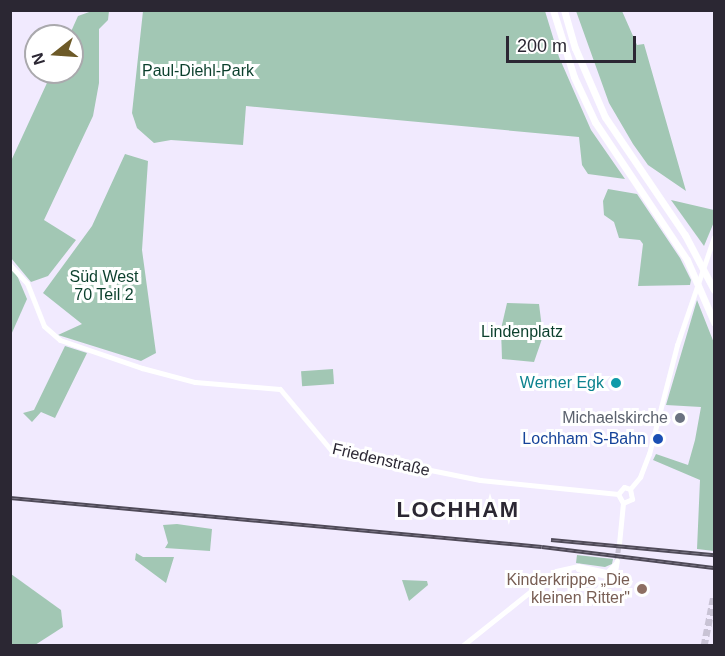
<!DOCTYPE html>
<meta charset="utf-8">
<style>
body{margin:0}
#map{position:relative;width:725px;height:656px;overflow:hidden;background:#f1eafe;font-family:Arial,sans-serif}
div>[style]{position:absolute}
.green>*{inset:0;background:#a2c7b4;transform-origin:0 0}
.secondary-tunnel>*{height:5px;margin-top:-2.5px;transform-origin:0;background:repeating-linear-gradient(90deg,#c9c3d5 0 5px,transparent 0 7.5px)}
.highway-tunnel>*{height:7px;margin-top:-3.5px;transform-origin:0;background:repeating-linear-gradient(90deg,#c9c3d5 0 7px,transparent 0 10.5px)}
.secondary>*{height:5px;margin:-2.5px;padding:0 2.5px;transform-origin:2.5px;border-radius:2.5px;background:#fff}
.highway>*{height:7px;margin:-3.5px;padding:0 3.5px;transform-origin:3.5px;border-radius:3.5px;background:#fff}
.rail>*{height:4px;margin-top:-2px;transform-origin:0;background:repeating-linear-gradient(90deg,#fff 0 4.5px,#504b59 0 9px);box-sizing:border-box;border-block:2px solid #504b59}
.dots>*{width:16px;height:16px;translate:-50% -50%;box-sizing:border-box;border:3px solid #fff;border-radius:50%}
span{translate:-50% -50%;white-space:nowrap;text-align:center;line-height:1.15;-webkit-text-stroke:6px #fff;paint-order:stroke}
.park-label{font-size:16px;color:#0b3f2c}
.culture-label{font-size:16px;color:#0d838f}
.right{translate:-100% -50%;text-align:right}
.worship-label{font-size:16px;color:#5b616d}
.transit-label{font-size:16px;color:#164399}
.street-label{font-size:16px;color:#2b2733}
.education-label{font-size:16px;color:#785e54}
.district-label{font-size:22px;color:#2b2733;font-weight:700;letter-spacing:1.5px}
.frame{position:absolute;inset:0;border:12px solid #2b2733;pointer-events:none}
.north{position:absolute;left:24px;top:24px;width:60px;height:60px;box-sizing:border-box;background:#fff;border:2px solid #aaa9ad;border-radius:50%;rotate:253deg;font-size:16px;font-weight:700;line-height:24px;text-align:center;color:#2b2733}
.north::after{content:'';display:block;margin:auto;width:21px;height:27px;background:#6d5a28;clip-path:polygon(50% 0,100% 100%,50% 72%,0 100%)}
.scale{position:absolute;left:506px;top:36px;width:130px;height:27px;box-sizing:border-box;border:3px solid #2b2733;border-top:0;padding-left:8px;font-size:18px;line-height:21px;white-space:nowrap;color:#2b2733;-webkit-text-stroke:4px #fff;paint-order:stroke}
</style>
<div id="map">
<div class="green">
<i style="clip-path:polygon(92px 11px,109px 11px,108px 20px,99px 29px,99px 83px,93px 116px,44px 220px,76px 240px,48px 276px,31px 282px,11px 258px,11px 161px,52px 72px,72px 72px,72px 36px,69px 36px,78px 16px)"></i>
<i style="clip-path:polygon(143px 11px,545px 11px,559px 57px,591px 130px,625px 179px,588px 174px,582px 165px,579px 137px,246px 106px,243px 145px,171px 140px,154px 143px,137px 128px,132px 113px)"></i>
<i style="clip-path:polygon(576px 11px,622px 11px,637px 45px,644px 44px,686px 191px,648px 165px,633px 144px,609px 103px)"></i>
<i style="clip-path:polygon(125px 154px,148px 161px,142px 250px,156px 353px,141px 361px,58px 335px,82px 324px,43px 293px,92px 226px)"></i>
<i style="clip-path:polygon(608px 189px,637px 194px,680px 258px,691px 280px,690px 285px,638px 286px,643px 244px,640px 240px,619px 238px,614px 222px,604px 215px,603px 201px)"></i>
<i style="clip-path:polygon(671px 200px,714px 210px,714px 222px,704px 246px)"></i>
<i style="clip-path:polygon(11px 270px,16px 273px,27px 299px,11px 335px)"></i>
<i style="clip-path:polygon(697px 300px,714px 343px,714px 551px,697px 549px,700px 480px,653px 460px,656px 454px,688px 465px,695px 440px,701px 407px,666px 405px)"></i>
<i style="clip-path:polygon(507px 303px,539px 304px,543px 336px,534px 362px,502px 359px,501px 329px)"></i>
<i style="clip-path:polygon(65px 346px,87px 353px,55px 418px,41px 412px,32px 422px,23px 413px,34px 410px)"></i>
<i style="left:333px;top:369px;width:15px;height:32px;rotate:86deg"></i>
<i style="clip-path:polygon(177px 524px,212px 529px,210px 551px,165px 548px,168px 543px,163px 525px)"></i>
<i style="clip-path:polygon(136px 553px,143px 557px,174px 557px,166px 583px,135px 560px)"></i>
<i style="clip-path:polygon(577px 555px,613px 559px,612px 564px,605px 567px,576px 563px)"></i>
<i style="clip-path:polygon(11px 574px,61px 610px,63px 627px,35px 645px,11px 645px)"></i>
<i style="clip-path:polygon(402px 580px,427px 581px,428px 585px,409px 601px)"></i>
</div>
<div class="secondary-tunnel">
<i style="left:617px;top:560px;width:16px;rotate:-83deg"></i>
</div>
<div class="highway-tunnel">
<i style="left:704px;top:646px;width:52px;rotate:-78.9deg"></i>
</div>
<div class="secondary">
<i style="left:10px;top:265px;width:25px;rotate:47deg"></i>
<i style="left:27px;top:283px;width:46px;rotate:68.4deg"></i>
<i style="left:44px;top:326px;width:21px;rotate:41deg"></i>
<i style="left:60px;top:340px;width:87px;rotate:18.9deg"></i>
<i style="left:142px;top:368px;width:55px;rotate:14.8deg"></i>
<i style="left:195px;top:382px;width:85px;rotate:4.7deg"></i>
<i style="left:280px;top:389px;width:80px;rotate:50.1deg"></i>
<i style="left:331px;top:450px;width:152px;rotate:11.4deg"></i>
<i style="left:480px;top:480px;width:139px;rotate:5.8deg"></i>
<i style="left:630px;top:489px;width:16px;rotate:-50deg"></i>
<i style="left:640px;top:477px;width:25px;rotate:-69deg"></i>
<i style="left:649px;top:454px;width:113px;rotate:-75.6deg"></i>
<i style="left:677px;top:345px;width:114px;rotate:-71.1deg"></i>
<i style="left:618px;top:494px;width:10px;rotate:61deg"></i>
<i style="left:623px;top:503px;width:41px;rotate:95.6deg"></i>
<i style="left:618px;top:494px;width:9px;rotate:-49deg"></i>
<i style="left:624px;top:487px;width:6px;rotate:18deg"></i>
<i style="left:623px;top:503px;width:10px;rotate:-24deg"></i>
<i style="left:632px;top:499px;width:10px;rotate:-101deg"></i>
<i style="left:578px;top:569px;width:33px;rotate:14deg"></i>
<i style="left:610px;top:577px;width:7px;rotate:-45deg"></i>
<i style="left:615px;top:572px;width:12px;rotate:-81deg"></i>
<i style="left:462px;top:646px;width:120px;rotate:-38.6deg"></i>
<i style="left:556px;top:571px;width:23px;rotate:-13deg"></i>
<i style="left:578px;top:566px;width:30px;rotate:12deg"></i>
<i style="left:607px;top:572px;width:13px;rotate:-45deg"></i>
</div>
<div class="highway">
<i style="left:553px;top:10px;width:70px;rotate:72.6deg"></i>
<i style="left:574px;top:77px;width:50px;rotate:65deg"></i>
<i style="left:595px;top:122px;width:166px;rotate:56.3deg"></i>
<i style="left:687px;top:260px;width:68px;rotate:66.5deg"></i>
<i style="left:564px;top:10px;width:40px;rotate:74deg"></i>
<i style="left:575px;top:48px;width:75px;rotate:66.5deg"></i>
<i style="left:605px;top:117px;width:143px;rotate:55.9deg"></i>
<i style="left:685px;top:235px;width:62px;rotate:62.2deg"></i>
</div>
<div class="rail">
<i style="left:10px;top:498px;width:534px;rotate:5.26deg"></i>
<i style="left:542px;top:547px;width:173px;rotate:7deg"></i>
<i style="left:551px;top:540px;width:164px;rotate:5.3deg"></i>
</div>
<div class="dots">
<i style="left:616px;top:383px;background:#0f9aa8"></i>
<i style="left:680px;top:418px;background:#6b7280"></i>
<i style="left:658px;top:439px;background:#1a4fb4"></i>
<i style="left:642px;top:589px;background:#8d6e63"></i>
</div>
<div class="park-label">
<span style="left:198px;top:71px">Paul-Diehl-Park</span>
<span style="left:104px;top:286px">Süd West<br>70 Teil 2</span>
<span style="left:522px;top:332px">Lindenplatz</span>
</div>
<div class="culture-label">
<span class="right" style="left:604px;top:383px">Werner Egk</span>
</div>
<div class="worship-label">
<span class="right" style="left:668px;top:418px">Michaelskirche</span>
</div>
<div class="transit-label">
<span class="right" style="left:646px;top:439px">Lochham S-Bahn</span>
</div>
<div class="street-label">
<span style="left:381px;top:460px;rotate:13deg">Friedenstraße</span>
</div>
<div class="education-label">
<span class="right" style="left:630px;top:589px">Kinderkrippe „Die<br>kleinen Ritter"</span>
</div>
<div class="district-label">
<span style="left:458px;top:510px">LOCHHAM</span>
</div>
<div class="frame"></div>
<div class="north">N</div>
<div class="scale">200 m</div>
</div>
